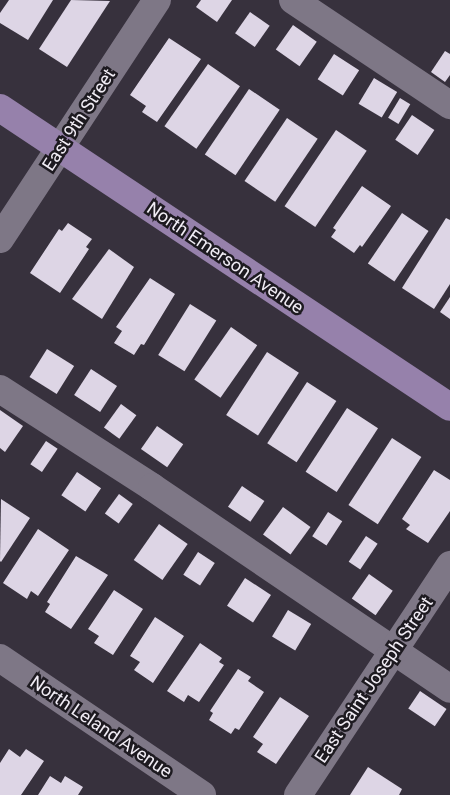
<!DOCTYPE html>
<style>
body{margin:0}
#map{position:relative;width:450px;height:795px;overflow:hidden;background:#37313d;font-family:Roboto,sans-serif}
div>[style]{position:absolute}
.building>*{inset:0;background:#ddd5e5;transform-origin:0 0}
.minor>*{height:28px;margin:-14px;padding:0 14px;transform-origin:14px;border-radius:14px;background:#7e7786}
.major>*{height:28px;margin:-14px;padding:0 14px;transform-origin:14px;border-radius:14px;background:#9681ab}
span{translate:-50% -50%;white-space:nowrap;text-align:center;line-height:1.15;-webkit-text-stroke:5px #1d1a20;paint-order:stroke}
.street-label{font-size:18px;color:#f0ecf4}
</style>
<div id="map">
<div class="building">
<i style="clip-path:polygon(9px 0,53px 0,28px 40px,0 23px,0 13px)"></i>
<i style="clip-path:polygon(71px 0,110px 1px,67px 67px,39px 49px)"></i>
<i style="clip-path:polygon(201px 0,232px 0,217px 22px,196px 7px)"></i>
<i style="left:250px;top:12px;width:24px;height:26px;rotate:35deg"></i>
<i style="left:293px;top:25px;width:29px;height:30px;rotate:35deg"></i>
<i style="clip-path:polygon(169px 38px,201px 59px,157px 122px,142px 112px,146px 106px,130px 95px)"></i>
<i style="clip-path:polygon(445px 51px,450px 54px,450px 75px,445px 82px,431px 72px)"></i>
<i style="left:334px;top:54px;width:30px;height:30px;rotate:33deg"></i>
<i style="left:208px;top:64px;width:39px;height:76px;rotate:35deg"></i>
<i style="left:374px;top:78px;width:27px;height:30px;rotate:31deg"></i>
<i style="left:249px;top:89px;width:37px;height:79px;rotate:34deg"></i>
<i style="left:400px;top:98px;width:12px;height:23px;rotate:31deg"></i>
<i style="left:412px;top:115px;width:27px;height:30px;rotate:34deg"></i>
<i style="left:287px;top:118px;width:37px;height:76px;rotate:34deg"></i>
<i style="left:336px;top:130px;width:37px;height:92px;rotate:34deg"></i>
<i style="clip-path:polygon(362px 186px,391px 206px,362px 247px,360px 245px,354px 253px,331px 237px,336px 230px,333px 228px)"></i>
<i style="left:402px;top:213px;width:32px;height:61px;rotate:34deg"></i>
<i style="clip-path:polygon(446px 218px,450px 220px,450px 284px,434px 309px,402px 288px)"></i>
<i style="clip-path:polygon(68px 223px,92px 239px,86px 247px,89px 249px,60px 293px,30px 273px,59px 229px,62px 231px)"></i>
<i style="clip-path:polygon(109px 249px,134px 267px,102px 319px,72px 299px)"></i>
<i style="clip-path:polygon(150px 278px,175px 294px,144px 345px,141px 344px,134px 355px,114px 343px,122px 331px,116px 327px)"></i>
<i style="clip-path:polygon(450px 297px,450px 319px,440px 312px)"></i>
<i style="left:190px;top:304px;width:31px;height:60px;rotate:32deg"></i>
<i style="left:231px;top:327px;width:32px;height:64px;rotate:35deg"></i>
<i style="left:47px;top:349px;width:32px;height:33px;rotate:32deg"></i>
<i style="left:267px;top:352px;width:38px;height:75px;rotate:33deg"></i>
<i style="left:91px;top:369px;width:31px;height:31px;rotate:33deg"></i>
<i style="left:307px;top:382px;width:35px;height:73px;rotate:33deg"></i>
<i style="left:121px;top:404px;width:19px;height:29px;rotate:36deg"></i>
<i style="left:347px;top:408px;width:37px;height:76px;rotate:33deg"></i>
<i style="clip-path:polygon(0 410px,23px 426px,5px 452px,0 448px)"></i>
<i style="left:157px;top:426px;width:32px;height:28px;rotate:35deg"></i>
<i style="left:392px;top:438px;width:35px;height:80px;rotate:33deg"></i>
<i style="left:46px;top:441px;width:14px;height:28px;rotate:34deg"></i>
<i style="clip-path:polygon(434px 470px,450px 480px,450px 511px,428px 543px,406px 529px,410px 525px,402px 519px)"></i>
<i style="left:77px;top:472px;width:29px;height:28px;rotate:34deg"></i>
<i style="left:242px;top:486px;width:27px;height:25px;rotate:34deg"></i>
<i style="left:119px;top:494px;width:17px;height:24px;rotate:36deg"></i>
<i style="clip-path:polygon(1px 499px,30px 518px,1px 562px,0 561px)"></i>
<i style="left:283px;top:507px;width:34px;height:34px;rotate:36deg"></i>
<i style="left:328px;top:512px;width:17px;height:29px;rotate:33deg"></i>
<i style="left:159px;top:524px;width:35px;height:44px;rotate:35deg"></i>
<i style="clip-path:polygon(38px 529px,69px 550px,38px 596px,31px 591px,27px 599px,3px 583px)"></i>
<i style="left:366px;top:536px;width:14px;height:31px;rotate:34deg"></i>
<i style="left:198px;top:552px;width:20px;height:27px;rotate:33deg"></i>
<i style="clip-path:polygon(76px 556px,108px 575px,71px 629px,45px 612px,50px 604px,47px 602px)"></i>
<i style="left:369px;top:574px;width:29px;height:30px;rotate:35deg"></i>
<i style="left:245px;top:578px;width:31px;height:33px;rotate:33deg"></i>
<i style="clip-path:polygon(114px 590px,143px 609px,113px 655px,94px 643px,99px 636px,88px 629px)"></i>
<i style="left:288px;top:610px;width:27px;height:31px;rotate:31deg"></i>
<i style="clip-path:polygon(155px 617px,184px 636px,153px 683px,134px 670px,140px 662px,130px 656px)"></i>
<i style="clip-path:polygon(200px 643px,222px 658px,219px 662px,224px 665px,199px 702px,188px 695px,184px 702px,167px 691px)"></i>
<i style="clip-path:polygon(238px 669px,251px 677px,248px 681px,264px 692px,239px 730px,235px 728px,231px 734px,209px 720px,213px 713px,210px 711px)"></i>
<i style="left:420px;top:691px;width:32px;height:21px;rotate:34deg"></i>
<i style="clip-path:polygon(280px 697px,309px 716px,276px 764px,257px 752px,263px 744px,253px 737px)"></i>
<i style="clip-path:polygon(9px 749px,20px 757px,26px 749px,44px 761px,21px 795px,0 795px,0 763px)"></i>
<i style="clip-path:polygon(368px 767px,402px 789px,399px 795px,350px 795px)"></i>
<i style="clip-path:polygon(50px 776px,61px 783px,65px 776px,83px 787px,78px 795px,38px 795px)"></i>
</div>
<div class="minor">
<i style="left:293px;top:0;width:189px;rotate:33.8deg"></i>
<i style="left:0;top:239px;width:286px;rotate:-56.7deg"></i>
<i style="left:0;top:389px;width:181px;rotate:32.8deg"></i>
<i style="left:152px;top:487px;width:360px;rotate:34.1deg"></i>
<i style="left:0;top:658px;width:244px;rotate:34.1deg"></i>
<i style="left:298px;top:795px;width:276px;rotate:-56.5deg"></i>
</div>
<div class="major">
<i style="left:0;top:108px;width:540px;rotate:33.6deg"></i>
</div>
<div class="street-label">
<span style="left:79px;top:120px;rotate:-57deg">East 9th Street</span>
<span style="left:225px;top:258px;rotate:34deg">North Emerson Avenue</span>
<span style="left:374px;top:680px;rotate:-56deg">East Saint Joseph Street</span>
<span style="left:101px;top:727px;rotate:34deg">North Leland Avenue</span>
</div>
</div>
